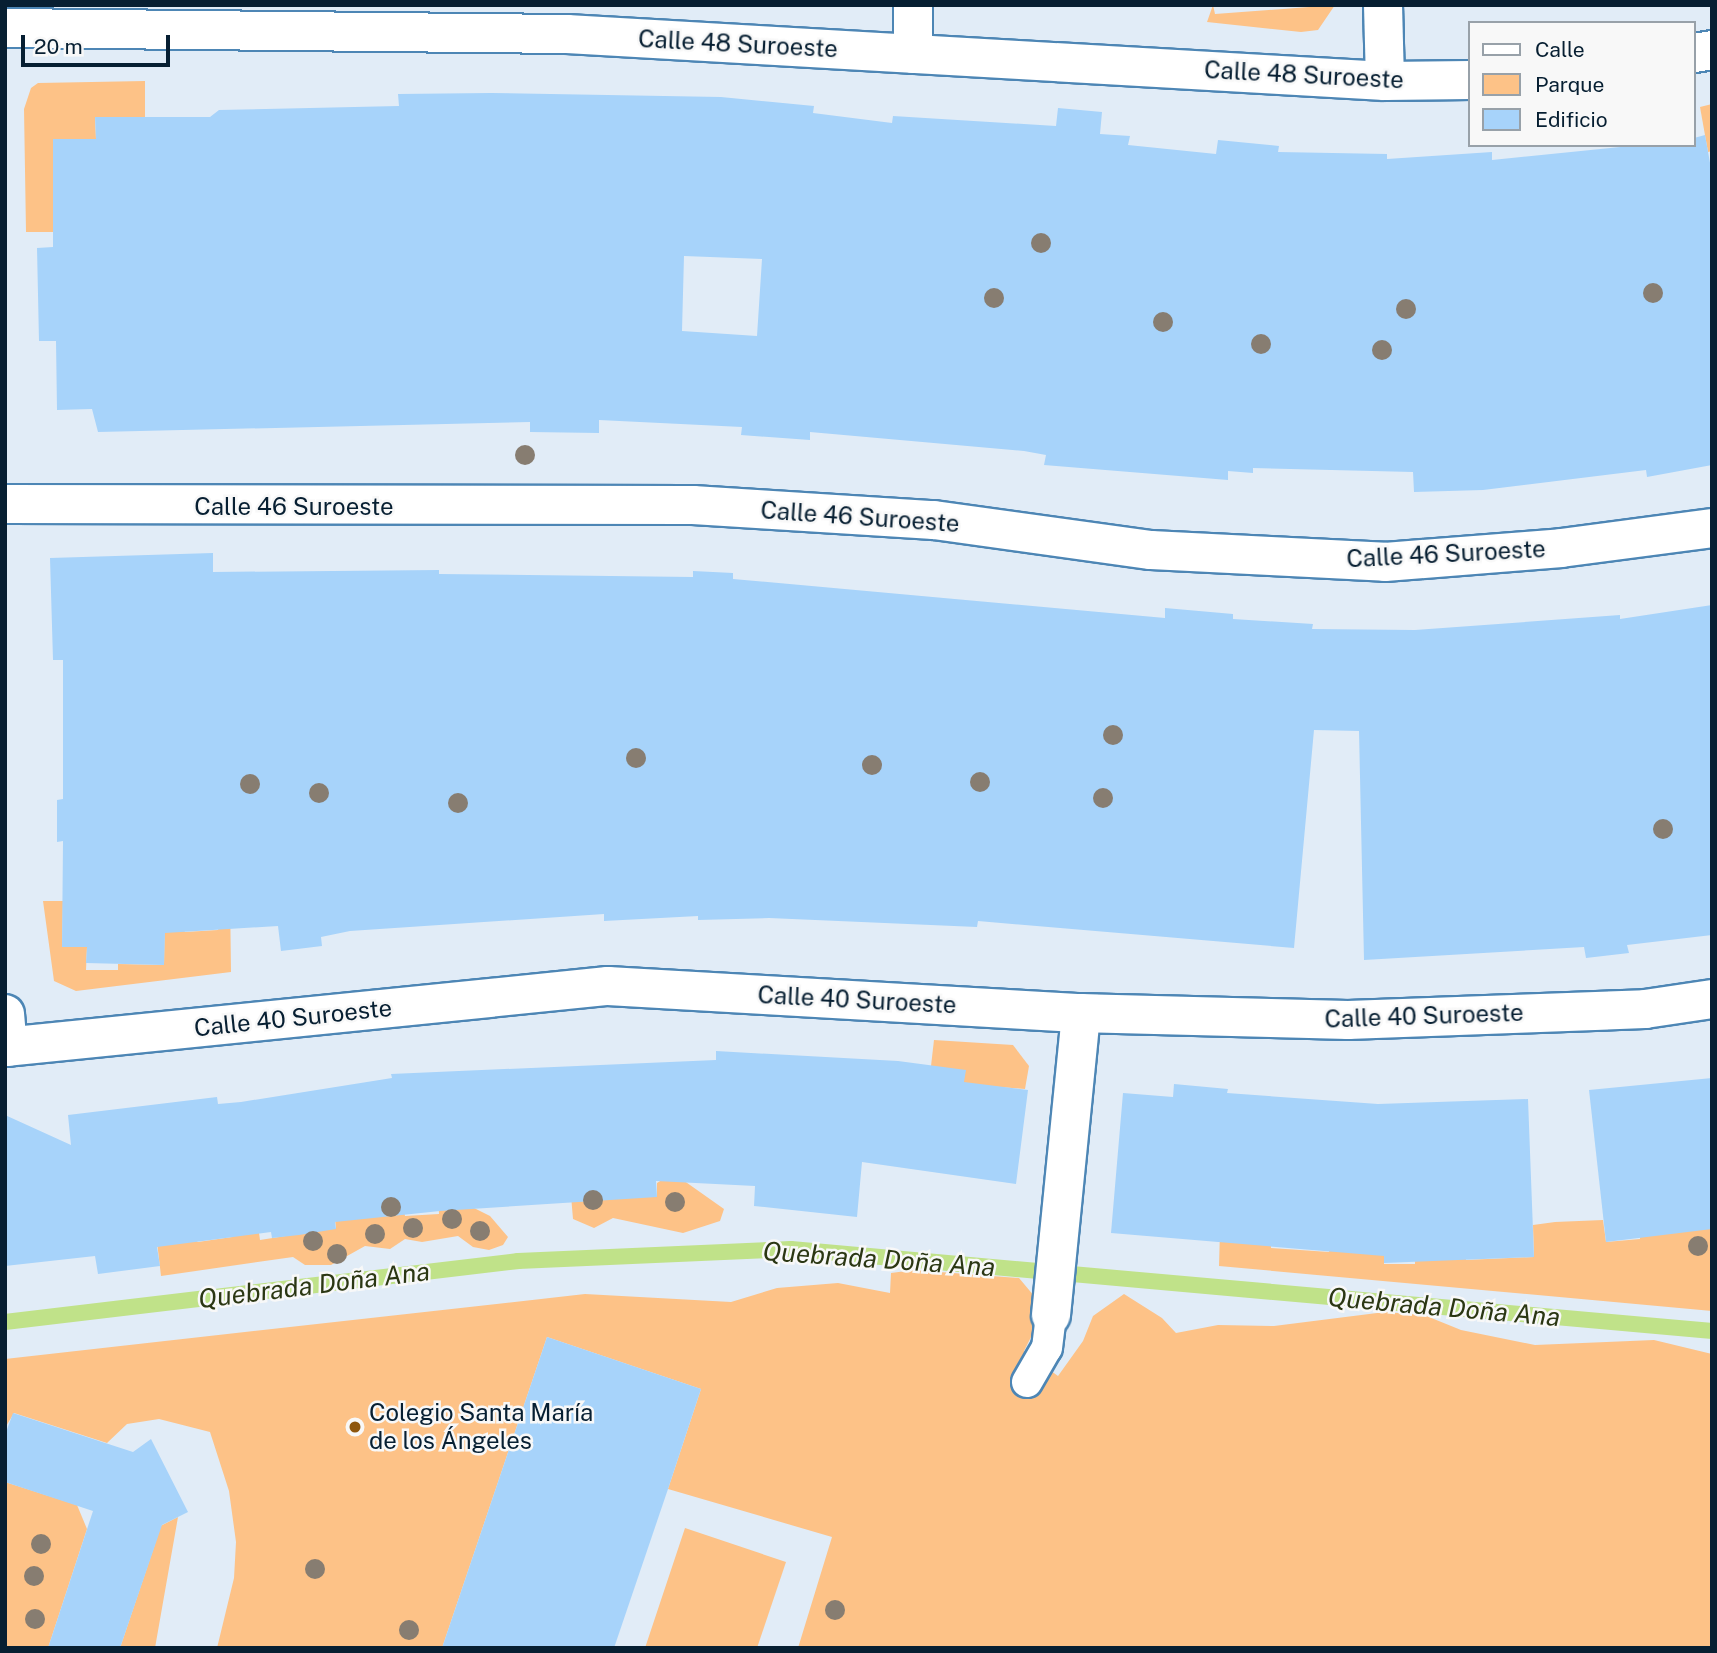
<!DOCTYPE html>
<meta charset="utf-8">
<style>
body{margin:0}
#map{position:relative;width:1717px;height:1653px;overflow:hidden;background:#e1ecf7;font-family:"Public Sans",sans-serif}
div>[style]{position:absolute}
.green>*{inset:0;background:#fdc287}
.stream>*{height:16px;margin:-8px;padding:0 8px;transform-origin:8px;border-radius:8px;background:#c0e289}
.building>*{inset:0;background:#a7d3fa}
.roads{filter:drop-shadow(2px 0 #4d86b5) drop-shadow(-2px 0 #4d86b5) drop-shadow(0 2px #4d86b5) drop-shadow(0 -2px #4d86b5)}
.lane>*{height:30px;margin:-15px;padding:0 15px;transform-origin:15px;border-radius:15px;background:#fff}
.street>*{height:38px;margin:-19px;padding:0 19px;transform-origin:19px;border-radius:19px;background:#fff}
.trees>*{width:20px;height:20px;margin:-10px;border-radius:50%;background:#877d71}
.dots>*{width:19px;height:19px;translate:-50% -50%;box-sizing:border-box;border:4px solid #f8f8f8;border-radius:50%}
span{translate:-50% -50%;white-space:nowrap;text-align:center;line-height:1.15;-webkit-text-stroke:5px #f8f8f8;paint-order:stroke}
.street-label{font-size:24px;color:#071f32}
.poi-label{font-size:24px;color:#071f32}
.left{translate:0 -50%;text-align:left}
.water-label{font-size:26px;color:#2b3713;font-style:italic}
.frame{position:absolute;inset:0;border:7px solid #071f32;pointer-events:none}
.legend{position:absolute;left:1468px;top:21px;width:228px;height:126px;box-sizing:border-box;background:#f8f8f8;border:2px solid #98a1a9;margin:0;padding:9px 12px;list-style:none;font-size:21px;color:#071f32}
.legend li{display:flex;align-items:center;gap:14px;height:35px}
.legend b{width:35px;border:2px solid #98a1a9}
.scale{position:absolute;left:21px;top:35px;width:149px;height:32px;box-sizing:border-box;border:4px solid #071f32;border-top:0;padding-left:9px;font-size:21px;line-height:24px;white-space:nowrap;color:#071f32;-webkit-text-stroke:5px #f8f8f8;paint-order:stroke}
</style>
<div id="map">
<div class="green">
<i style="clip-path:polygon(1213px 5px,1215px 14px,1335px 5px,1318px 30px,1301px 32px,1207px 22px)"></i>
<i style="clip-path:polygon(145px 81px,145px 117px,95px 118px,96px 139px,53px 139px,53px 232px,26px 232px,24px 109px,31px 88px,38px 83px)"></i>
<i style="clip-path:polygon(1712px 104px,1712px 151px,1708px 152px,1700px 107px)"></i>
<i style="clip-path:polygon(230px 894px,231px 972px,76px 991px,54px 981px,43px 901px,63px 901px,62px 947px,87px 947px,86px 970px,118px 970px,118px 964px,164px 965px,165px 899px,185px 932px,218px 930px)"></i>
<i style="clip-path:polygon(934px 1040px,1013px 1045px,1029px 1066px,1025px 1089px,964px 1084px,931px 1066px)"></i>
<i style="clip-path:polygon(569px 1172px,657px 1196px,657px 1183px,673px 1173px,724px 1209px,720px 1221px,683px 1233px,613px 1218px,594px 1228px,573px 1219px)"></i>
<i style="clip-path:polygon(1462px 1173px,1466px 1260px,1534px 1257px,1533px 1225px,1555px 1222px,1603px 1220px,1606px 1242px,1640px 1239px,1639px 1216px,1712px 1229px,1712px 1311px,1219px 1266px,1220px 1231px,1271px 1235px,1271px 1248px,1329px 1252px,1338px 1194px,1384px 1246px,1384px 1264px,1415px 1264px,1415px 1225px)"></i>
<i style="clip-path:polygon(401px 1190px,405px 1216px,439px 1214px,438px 1190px,490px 1216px,508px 1237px,503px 1245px,489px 1250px,473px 1247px,458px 1236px,422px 1242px,405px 1239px,390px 1249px,365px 1246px,331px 1265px,305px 1265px,293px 1257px,161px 1276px,154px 1216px,198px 1242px,232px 1237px,229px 1215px,256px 1211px,260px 1240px,336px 1228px,334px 1210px)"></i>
<i style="clip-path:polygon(914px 1270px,1019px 1278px,1045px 1309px,1024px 1351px,1058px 1376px,1083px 1341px,1093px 1316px,1124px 1294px,1162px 1318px,1176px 1333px,1218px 1325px,1274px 1326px,1385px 1312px,1424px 1315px,1461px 1330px,1535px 1345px,1654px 1340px,1712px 1354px,1712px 1648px,798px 1648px,832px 1537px,668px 1489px,701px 1389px,547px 1337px,442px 1648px,217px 1648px,234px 1578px,236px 1542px,229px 1491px,210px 1432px,159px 1419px,127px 1424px,107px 1443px,14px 1413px,5px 1428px,5px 1359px,585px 1294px,731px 1302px,777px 1288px,838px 1283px,890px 1293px,891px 1273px)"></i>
<i style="clip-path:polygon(5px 1482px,77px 1505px,87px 1529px,48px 1648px,5px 1648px)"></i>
<i style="clip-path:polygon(178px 1517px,155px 1648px,120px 1648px,155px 1544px,137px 1538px)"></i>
<i style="clip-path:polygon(685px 1528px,786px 1562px,757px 1648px,645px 1648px)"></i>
</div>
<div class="stream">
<i style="left:5px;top:1322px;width:517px;rotate:-6.78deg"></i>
<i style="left:518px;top:1261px;width:273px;rotate:-2.5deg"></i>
<i style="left:791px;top:1249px;width:925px;rotate:5.09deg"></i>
</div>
<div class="building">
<i style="clip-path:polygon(evenodd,491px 93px,721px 97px,814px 106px,813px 113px,892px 123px,893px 116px,1056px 126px,1058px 108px,1102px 112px,1100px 134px,1130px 136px,1128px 145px,1216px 154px,1218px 140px,1279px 146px,1278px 152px,1387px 154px,1387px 159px,1492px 152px,1492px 160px,1640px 145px,1694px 145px,1694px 138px,1705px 135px,1712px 174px,1712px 465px,1647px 477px,1646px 470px,1483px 490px,1414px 492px,1413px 472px,1253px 468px,1253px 473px,1228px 471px,1228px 480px,1044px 465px,1046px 455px,1024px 451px,810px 432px,810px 440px,741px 435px,742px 427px,599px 420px,599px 433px,530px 432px,530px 422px,98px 432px,92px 409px,57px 410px,56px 341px,39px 341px,37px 248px,53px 247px,53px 139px,96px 139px,95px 117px,210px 117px,219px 110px,399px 106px,398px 94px,491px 93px,684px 256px,762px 259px,757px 336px,682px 331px,684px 256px)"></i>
<i style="clip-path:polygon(213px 553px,213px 572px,439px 570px,439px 574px,693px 577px,693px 571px,733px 573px,733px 579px,1165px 618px,1165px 608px,1233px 614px,1233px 619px,1313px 624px,1312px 629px,1415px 630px,1620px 615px,1620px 619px,1712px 605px,1712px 935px,1627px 945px,1629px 953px,1586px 958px,1584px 947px,1364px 960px,1359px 731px,1314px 730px,1294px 948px,978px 921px,977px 927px,769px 918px,698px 920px,698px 916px,604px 921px,604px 914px,350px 931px,321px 937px,322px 946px,281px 951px,278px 926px,165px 933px,164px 965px,86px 963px,87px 947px,62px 947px,63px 841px,57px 842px,57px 800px,63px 799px,63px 660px,53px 660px,50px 558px)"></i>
<i style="clip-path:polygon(716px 1051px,898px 1061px,966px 1070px,964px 1082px,1028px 1090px,1016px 1184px,862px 1162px,857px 1217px,754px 1206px,755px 1186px,656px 1181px,657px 1197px,440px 1211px,335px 1222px,336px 1229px,299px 1235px,272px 1238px,271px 1232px,157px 1247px,160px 1266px,98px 1274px,95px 1256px,5px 1266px,5px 1115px,71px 1145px,68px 1115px,217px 1097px,218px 1104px,241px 1102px,392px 1078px,391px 1074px,716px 1060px)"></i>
<i style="clip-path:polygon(1712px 1078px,1712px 1229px,1606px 1242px,1589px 1090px)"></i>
<i style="clip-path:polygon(1174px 1084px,1228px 1089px,1227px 1093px,1378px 1104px,1528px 1099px,1534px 1257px,1384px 1263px,1384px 1256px,1111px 1233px,1123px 1093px,1173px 1097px)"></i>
<i style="clip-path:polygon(547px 1337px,701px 1389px,668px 1489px,614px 1648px,442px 1648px)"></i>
<i style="clip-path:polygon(13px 1413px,133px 1452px,151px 1439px,188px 1512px,162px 1525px,120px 1648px,48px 1648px,93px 1511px,5px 1482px,5px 1435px)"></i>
</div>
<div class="roads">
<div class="lane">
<i style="left:1027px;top:1382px;width:39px;rotate:-60deg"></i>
<i style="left:1047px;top:1348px;width:33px;rotate:-83deg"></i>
</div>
<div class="street">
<i style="left:913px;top:5px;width:49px;rotate:90deg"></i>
<i style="left:1383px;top:5px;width:76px;rotate:88.5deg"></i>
<i style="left:5px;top:28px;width:562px;rotate:0.61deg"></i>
<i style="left:567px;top:34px;width:819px;rotate:3.29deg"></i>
<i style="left:1385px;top:81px;width:85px;rotate:-0.7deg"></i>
<i style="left:1694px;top:53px;width:18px;rotate:-9deg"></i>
<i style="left:5px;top:504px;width:688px;rotate:0.08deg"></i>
<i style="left:693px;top:505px;width:241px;rotate:3.6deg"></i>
<i style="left:934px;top:520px;width:219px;rotate:7.9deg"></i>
<i style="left:1151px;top:550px;width:234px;rotate:2.9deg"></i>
<i style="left:1385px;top:562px;width:177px;rotate:-4.5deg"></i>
<i style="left:1561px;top:548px;width:152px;rotate:-7.5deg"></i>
<i style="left:5px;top:1014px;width:33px;rotate:85deg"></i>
<i style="left:5px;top:1047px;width:606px;rotate:-5.78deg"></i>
<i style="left:608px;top:986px;width:474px;rotate:3.3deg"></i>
<i style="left:1081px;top:1013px;width:267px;rotate:1.5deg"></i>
<i style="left:1348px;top:1020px;width:297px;rotate:-2.1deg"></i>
<i style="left:1645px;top:1009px;width:68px;rotate:-8.5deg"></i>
<i style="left:1051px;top:1315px;width:303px;rotate:-84.3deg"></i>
</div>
</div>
<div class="trees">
<i style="left:1041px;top:243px"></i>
<i style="left:1653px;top:293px"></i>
<i style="left:994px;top:298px"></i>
<i style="left:1406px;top:309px"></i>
<i style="left:1163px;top:322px"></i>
<i style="left:1261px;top:344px"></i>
<i style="left:1382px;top:350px"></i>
<i style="left:525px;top:455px"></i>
<i style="left:1113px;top:735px"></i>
<i style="left:636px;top:758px"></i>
<i style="left:872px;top:765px"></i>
<i style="left:980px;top:782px"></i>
<i style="left:250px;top:784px"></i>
<i style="left:319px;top:793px"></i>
<i style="left:1103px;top:798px"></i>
<i style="left:458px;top:803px"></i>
<i style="left:1663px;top:829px"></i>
<i style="left:593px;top:1200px"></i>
<i style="left:675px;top:1202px"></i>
<i style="left:391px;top:1207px"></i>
<i style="left:452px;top:1219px"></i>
<i style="left:413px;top:1228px"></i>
<i style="left:480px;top:1231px"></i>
<i style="left:375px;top:1234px"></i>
<i style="left:313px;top:1241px"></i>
<i style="left:1698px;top:1246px"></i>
<i style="left:337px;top:1254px"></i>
<i style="left:41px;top:1544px"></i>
<i style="left:315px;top:1569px"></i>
<i style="left:34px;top:1576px"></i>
<i style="left:835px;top:1610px"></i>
<i style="left:35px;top:1619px"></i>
<i style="left:409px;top:1630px"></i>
</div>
<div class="dots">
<i style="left:355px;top:1427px;background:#8e560d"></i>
</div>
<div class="street-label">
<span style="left:738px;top:44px;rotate:3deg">Calle 48 Suroeste</span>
<span style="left:1304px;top:75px;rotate:3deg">Calle 48 Suroeste</span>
<span style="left:294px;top:507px">Calle 46 Suroeste</span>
<span style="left:860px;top:517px;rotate:4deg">Calle 46 Suroeste</span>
<span style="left:1446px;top:554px;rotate:-3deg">Calle 46 Suroeste</span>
<span style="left:857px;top:1000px;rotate:3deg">Calle 40 Suroeste</span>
<span style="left:1424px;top:1016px;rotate:-2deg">Calle 40 Suroeste</span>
<span style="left:293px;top:1018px;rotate:-6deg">Calle 40 Suroeste</span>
</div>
<div class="poi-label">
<span class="left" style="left:369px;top:1427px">Colegio Santa María<br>de los Ángeles</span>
</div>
<div class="water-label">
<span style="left:879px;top:1259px;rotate:4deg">Quebrada Doña Ana</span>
<span style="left:314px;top:1285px;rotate:-7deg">Quebrada Doña Ana</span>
<span style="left:1444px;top:1307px;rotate:5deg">Quebrada Doña Ana</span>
</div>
<div class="frame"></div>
<ul class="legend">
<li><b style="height:9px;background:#fff"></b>Calle</li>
<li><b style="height:19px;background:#fdc287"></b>Parque</li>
<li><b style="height:19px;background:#a7d3fa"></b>Edificio</li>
</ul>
<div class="scale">20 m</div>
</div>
